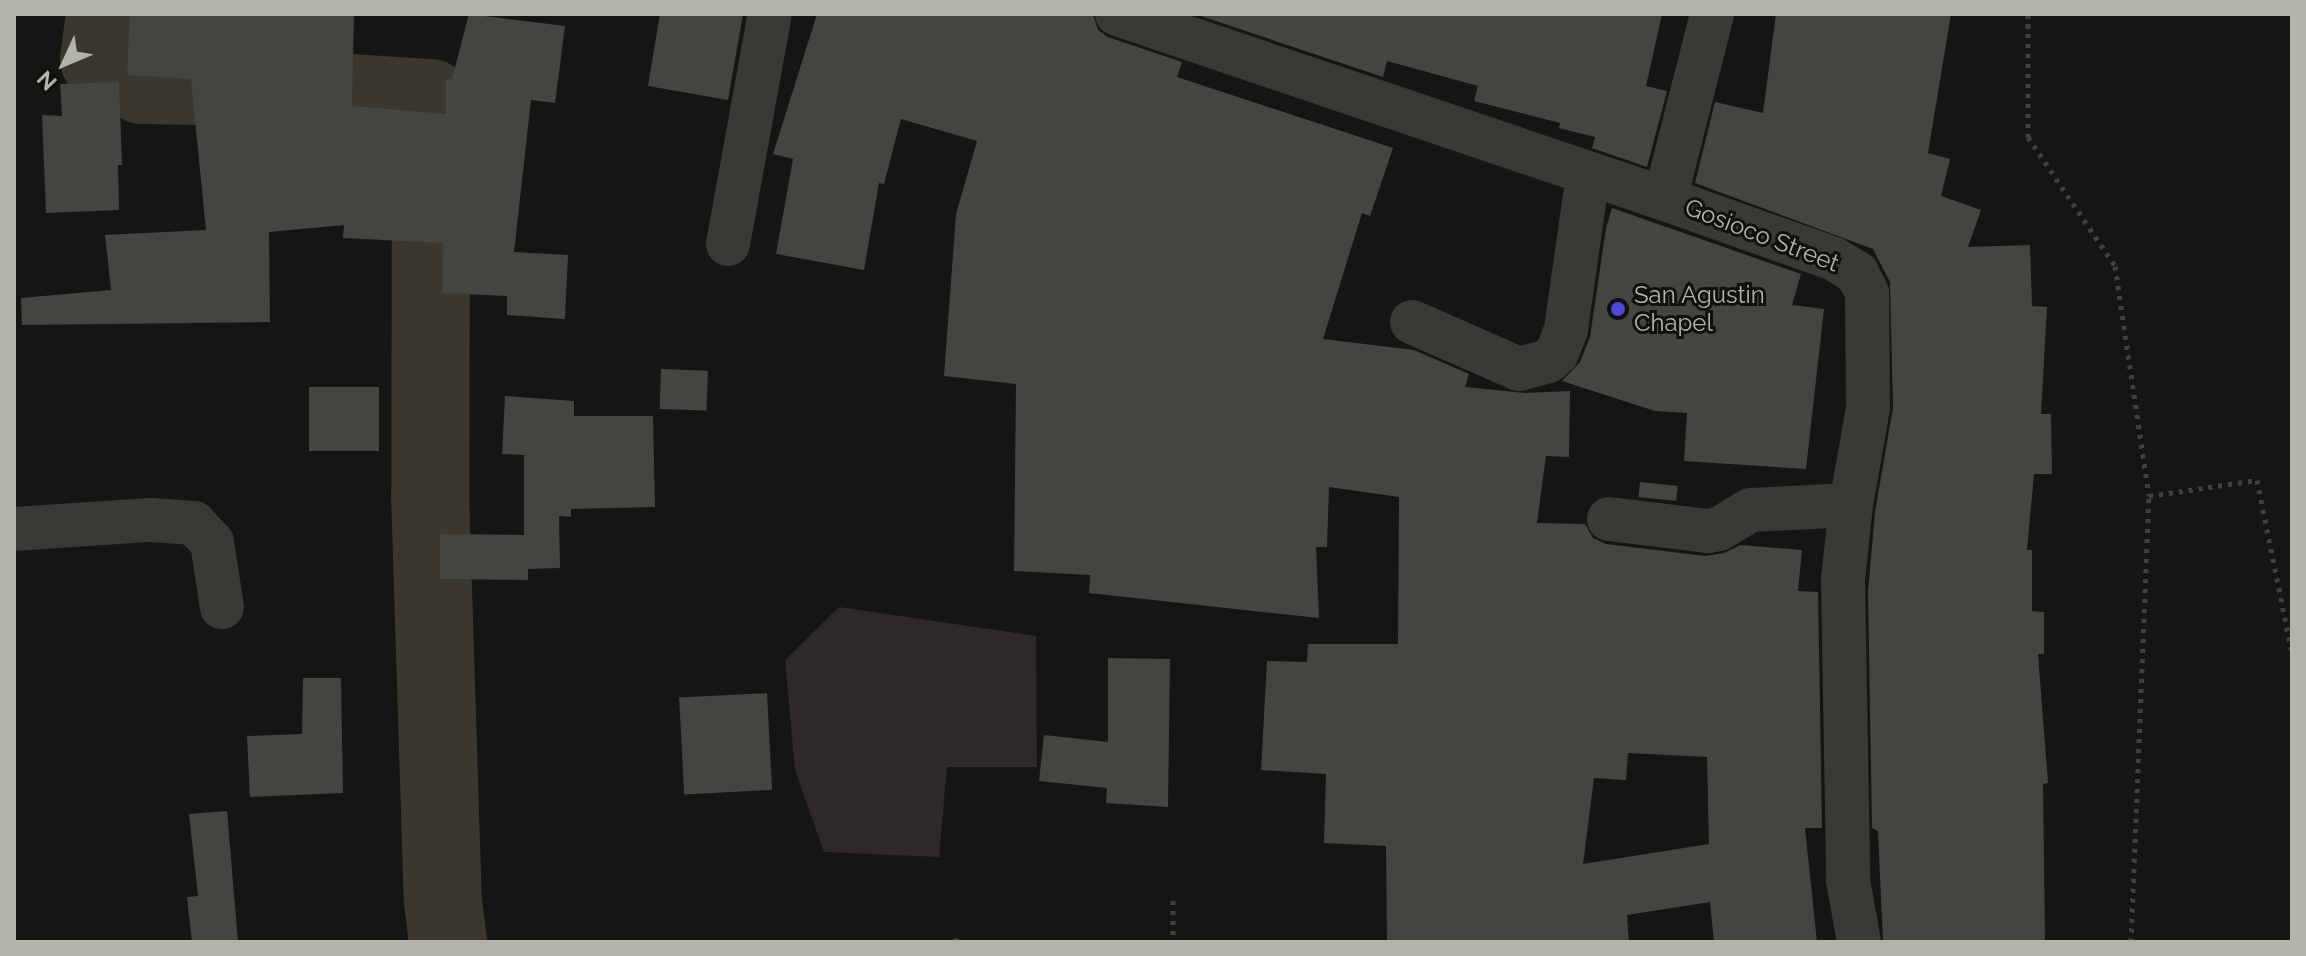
<!DOCTYPE html>
<style>
body{margin:0}
#map{position:relative;width:2306px;height:956px;overflow:hidden;background:#151514;font-family:Raleway,sans-serif}
div>[style]{position:absolute}
.green>*{inset:0;background:#2e272b}
.river>*{height:78px;margin:-39px;padding:0 39px;transform-origin:39px;border-radius:39px;background:#39372e}
.building>*{inset:0;background:#444541;transform-origin:0 0}
.path>*{height:5px;margin-top:-2.5px;transform-origin:0;background:repeating-linear-gradient(90deg,#40413c 0 4px,transparent 0 10px)}
.minor>*{height:44px;margin:-22px;padding:0 22px;transform-origin:22px;border-radius:22px;background:#393a35}
.dots>*{width:22px;height:22px;translate:-50% -50%;box-sizing:border-box;border:4px solid #10100f;border-radius:50%}
span{translate:-50% -50%;white-space:nowrap;text-align:center;line-height:1.15;-webkit-text-stroke:6px #10100f;paint-order:stroke}
.street-label{font-size:24px;color:#b3b4a7}
.poi-label{font-size:24px;color:#b3b4a7}
.left{translate:0 -50%;text-align:left}
.frame{position:absolute;inset:0;border:16px solid #b3b4a7;pointer-events:none}
.north{position:absolute;left:24px;top:24px;width:80px;height:80px;-webkit-text-stroke:6px #10100f;paint-order:stroke;rotate:226deg;font-size:22px;font-weight:700;line-height:32px;text-align:center;color:#b3b4a7}
.north::after{content:'';display:block;margin:auto;width:28px;height:36px;background:#b3b4a7;clip-path:polygon(50% 0,100% 100%,50% 72%,0 100%)}
</style>
<div id="map">
<div class="green">
<i style="clip-path:polygon(839px 607px,1036px 636px,1037px 767px,947px 767px,939px 857px,824px 852px,795px 770px,785px 660px)"></i>
</div>
<div class="river">
<i style="left:105px;top:14px;width:46px;rotate:97.4deg"></i>
<i style="left:99px;top:60px;width:50px;rotate:30.2deg"></i>
<i style="left:142px;top:85px;width:117px;rotate:1deg"></i>
<i style="left:259px;top:87px;width:172px;rotate:3.7deg"></i>
<i style="left:431px;top:98px;width:396px;rotate:90.1deg"></i>
<i style="left:430px;top:494px;width:407px;rotate:88.2deg"></i>
<i style="left:443px;top:901px;width:41px;rotate:83deg"></i>
</div>
<div class="building">
<i style="clip-path:polygon(130px 14px,354px 14px,352px 106px,446px 114px,446px 79px,452px 79px,469px 14px,565px 26px,555px 103px,531px 100px,514px 252px,568px 255px,565px 319px,507px 315px,507px 296px,442px 293px,443px 243px,343px 238px,344px 225px,269px 232px,270px 322px,22px 325px,21px 298px,111px 290px,105px 235px,206px 230px,191px 79px,127px 75px)"></i>
<i style="clip-path:polygon(660px 14px,743px 14px,728px 100px,648px 86px)"></i>
<i style="clip-path:polygon(evenodd,817px 14px,1093px 14px,1098px 30px,1108px 37px,1182px 62px,1177px 77px,1393px 148px,1370px 216px,1362px 213px,1323px 339px,1414px 350px,1469px 374px,1465px 387px,1525px 393px,1570px 391px,1569px 457px,1546px 456px,1537px 523px,1585px 524px,1593px 538px,1606px 544px,1705px 556px,1724px 553px,1741px 545px,1802px 550px,1798px 591px,1818px 592px,1822px 828px,1805px 828px,1817px 942px,1714px 942px,1710px 902px,1627px 915px,1629px 942px,1387px 942px,1386px 846px,1324px 843px,1326px 774px,1261px 770px,1267px 661px,1307px 662px,1308px 644px,1398px 644px,1399px 497px,1329px 487px,1327px 547px,1316px 547px,1319px 618px,1089px 593px,1090px 575px,1014px 571px,1016px 384px,944px 376px,956px 214px,977px 141px,901px 119px,884px 184px,879px 183px,864px 270px,776px 254px,793px 159px,773px 154px,817px 14px,1628px 753px,1707px 757px,1709px 844px,1583px 864px,1594px 778px,1626px 780px,1628px 753px)"></i>
<i style="clip-path:polygon(1195px 14px,1662px 14px,1646px 86px,1667px 91px,1647px 167px,1592px 148px,1595px 137px,1559px 128px,1560px 123px,1474px 101px,1478px 86px,1387px 61px,1383px 77px)"></i>
<i style="clip-path:polygon(1776px 14px,1951px 14px,1928px 153px,1950px 159px,1941px 196px,1981px 210px,1968px 247px,2030px 245px,2032px 306px,2047px 307px,2041px 414px,2051px 414px,2052px 474px,2034px 474px,2027px 550px,2032px 550px,2032px 611px,2044px 612px,2044px 654px,2038px 654px,2048px 783px,2043px 784px,2045px 942px,1883px 942px,1878px 831px,1872px 828px,1868px 592px,1875px 512px,1893px 408px,1890px 282px,1873px 249px,1695px 183px,1715px 102px,1763px 113px)"></i>
<i style="clip-path:polygon(119px 82px,122px 165px,118px 165px,119px 210px,46px 213px,42px 115px,62px 116px,60px 84px)"></i>
<i style="clip-path:polygon(1612px 208px,1801px 274px,1792px 305px,1824px 309px,1806px 469px,1684px 461px,1687px 413px,1655px 411px,1562px 381px,1580px 362px,1590px 337px,1606px 228px)"></i>
<i style="left:661px;top:369px;width:47px;height:40px;rotate:2deg"></i>
<i style="left:309px;top:387px;width:70px;height:64px"></i>
<i style="clip-path:polygon(505px 396px,574px 401px,574px 416px,653px 416px,655px 507px,571px 509px,571px 517px,559px 516px,560px 568px,528px 569px,528px 580px,440px 579px,440px 534px,524px 535px,524px 455px,502px 454px)"></i>
<i style="left:1640px;top:482px;width:38px;height:15px;rotate:6deg"></i>
<i style="clip-path:polygon(1108px 658px,1170px 659px,1168px 807px,1106px 803px,1107px 788px,1039px 781px,1044px 735px,1108px 742px)"></i>
<i style="clip-path:polygon(303px 678px,341px 678px,343px 793px,250px 797px,247px 736px,302px 734px)"></i>
<i style="left:767px;top:693px;width:97px;height:88px;rotate:87deg"></i>
<i style="clip-path:polygon(227px 811px,238px 942px,192px 942px,187px 897px,198px 896px,189px 814px)"></i>
</div>
<div class="path">
<i style="left:2028px;top:14px;width:123px;rotate:90deg"></i>
<i style="left:2028px;top:137px;width:156px;rotate:56deg"></i>
<i style="left:2115px;top:266px;width:232px;rotate:81.6deg"></i>
<i style="left:1173px;top:900px;width:42px;rotate:90deg"></i>
<i style="left:956px;top:938px;width:4px;rotate:90deg"></i>
<i style="left:2131px;top:942px;width:446px;rotate:-87.7deg"></i>
<i style="left:2149px;top:496px;width:109px;rotate:-8.4deg"></i>
<i style="left:2257px;top:480px;width:177px;rotate:78.6deg"></i>
</div>
<div class="minor">
<i style="left:1117px;top:14px;width:578px;rotate:18.65deg"></i>
<i style="left:1665px;top:199px;width:179px;rotate:19.5deg"></i>
<i style="left:1834px;top:259px;width:27px;rotate:31deg"></i>
<i style="left:1857px;top:273px;width:22px;rotate:63deg"></i>
<i style="left:1867px;top:293px;width:115px;rotate:89.5deg"></i>
<i style="left:1868px;top:408px;width:98px;rotate:99.9deg"></i>
<i style="left:1851px;top:505px;width:74px;rotate:96.2deg"></i>
<i style="left:1843px;top:579px;width:301px;rotate:89deg"></i>
<i style="left:1848px;top:880px;width:63px;rotate:79.9deg"></i>
<i style="left:1665px;top:199px;width:191px;rotate:-75.7deg"></i>
<i style="left:728px;top:244px;width:234px;rotate:-79.7deg"></i>
<i style="left:1412px;top:322px;width:117px;rotate:23.7deg"></i>
<i style="left:1519px;top:369px;width:30px;rotate:-15deg"></i>
<i style="left:1548px;top:361px;width:12px;rotate:-42deg"></i>
<i style="left:1557px;top:353px;width:26px;rotate:-69deg"></i>
<i style="left:1566px;top:329px;width:156px;rotate:-81.9deg"></i>
<i style="left:1609px;top:519px;width:100px;rotate:6.9deg"></i>
<i style="left:1708px;top:531px;width:11px;rotate:-10deg"></i>
<i style="left:1719px;top:529px;width:37px;rotate:-31deg"></i>
<i style="left:1751px;top:510px;width:100px;rotate:-2.9deg"></i>
<i style="left:14px;top:529px;width:137px;rotate:-3.8deg"></i>
<i style="left:151px;top:520px;width:43px;rotate:4deg"></i>
<i style="left:194px;top:523px;width:26px;rotate:47deg"></i>
<i style="left:212px;top:542px;width:66px;rotate:81.3deg"></i>
</div>
<div class="dots">
<i style="left:1618px;top:309px;background:#4d48d9"></i>
</div>
<div class="street-label">
<span style="left:1762px;top:235px;rotate:21deg">Gosioco Street</span>
</div>
<div class="poi-label">
<span class="left" style="left:1634px;top:309px">San Agustin<br>Chapel</span>
</div>
<div class="frame"></div>
<div class="north">N</div>
</div>
